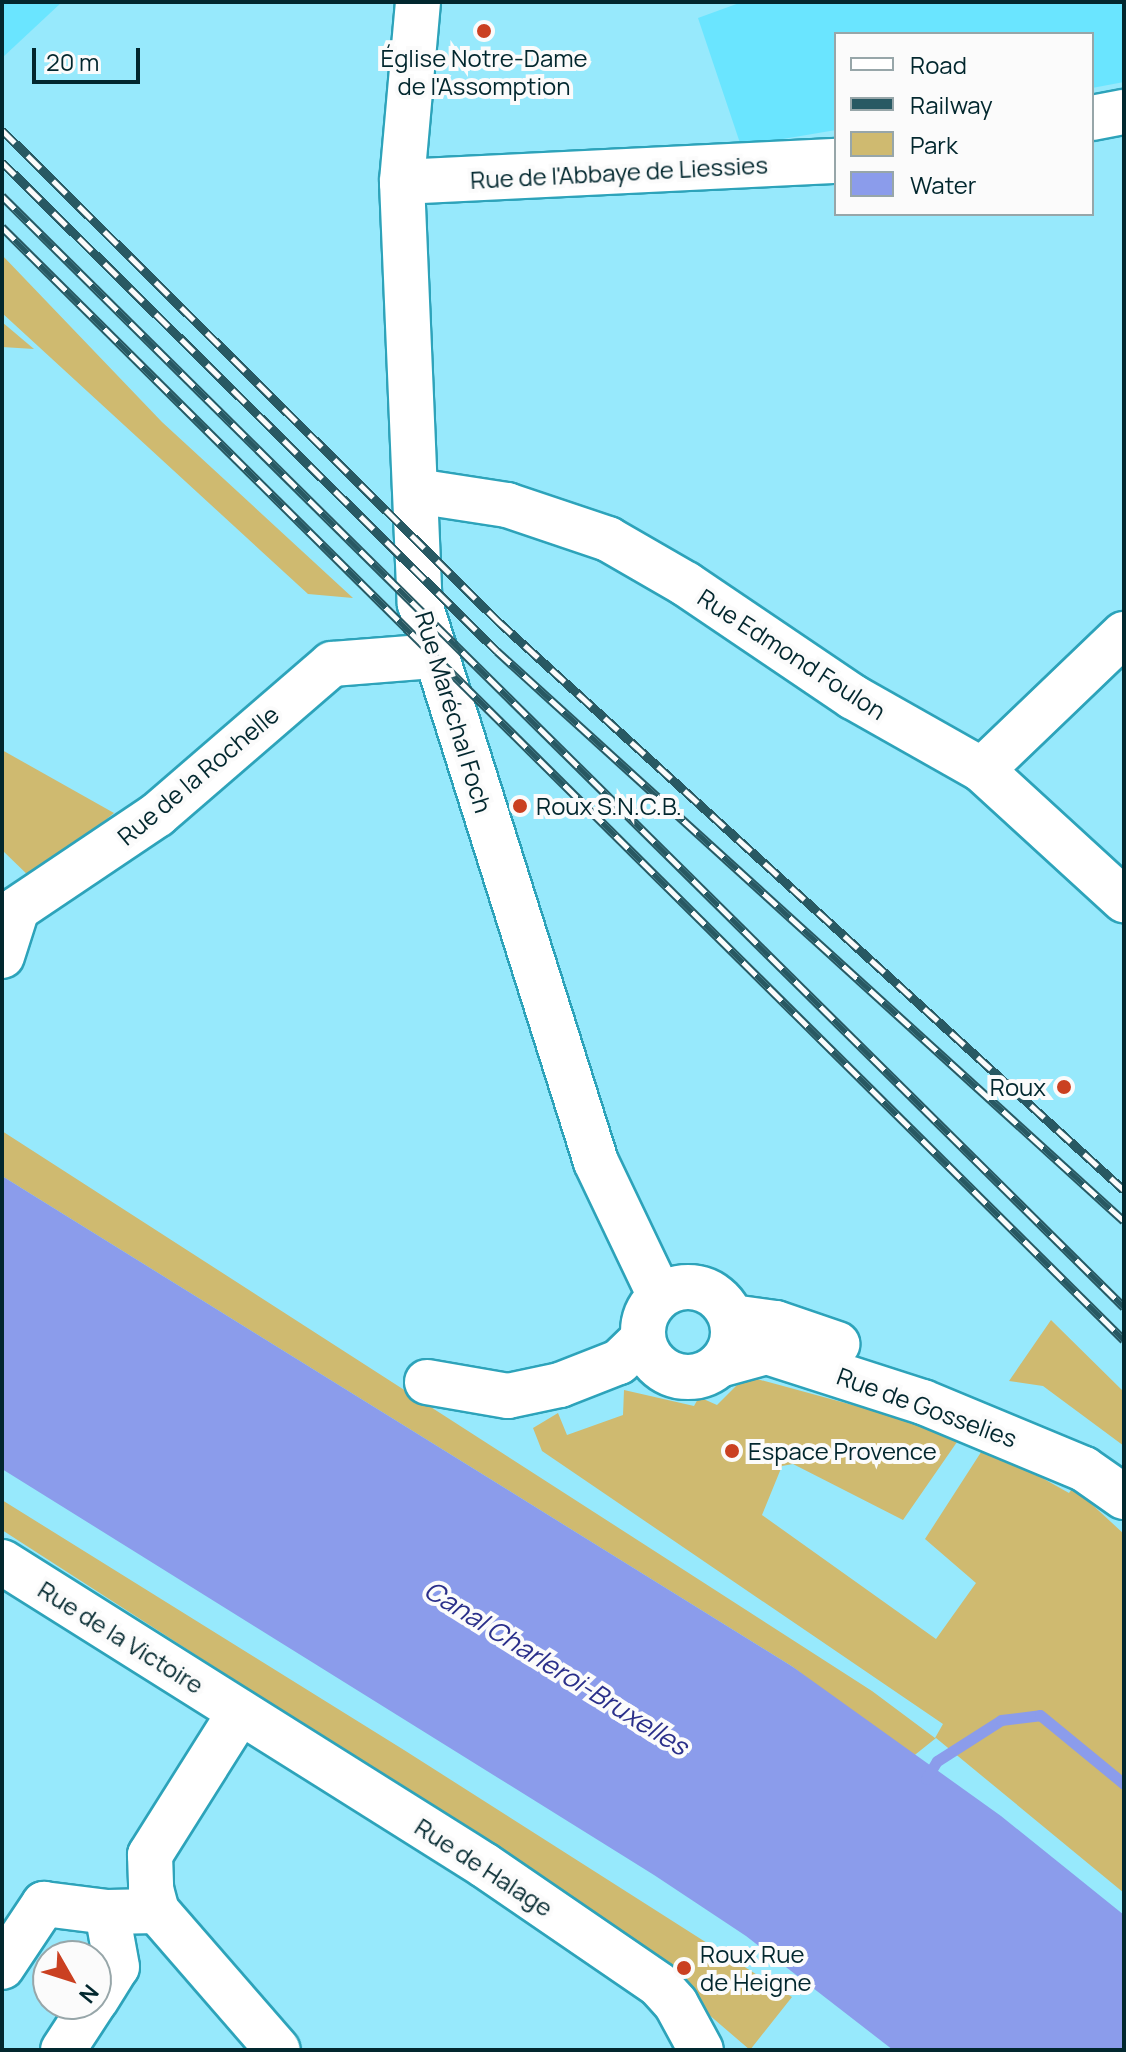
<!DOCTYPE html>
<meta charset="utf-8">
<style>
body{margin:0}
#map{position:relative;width:1126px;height:2052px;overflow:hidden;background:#97e9fc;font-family:Manrope,sans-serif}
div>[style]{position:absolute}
.built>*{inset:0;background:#6ae5ff}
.green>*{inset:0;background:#cfba70}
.water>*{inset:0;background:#8b9ceb}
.stream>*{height:11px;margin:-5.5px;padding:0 5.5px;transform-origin:5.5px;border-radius:5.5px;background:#8b9ceb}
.roads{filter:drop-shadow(2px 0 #2da3ba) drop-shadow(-2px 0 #2da3ba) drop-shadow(0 2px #2da3ba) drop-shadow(0 -2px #2da3ba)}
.minor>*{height:44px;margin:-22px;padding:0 22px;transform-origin:22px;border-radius:22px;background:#fff}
.minor>.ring{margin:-22px;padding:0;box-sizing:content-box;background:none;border:44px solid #fff;border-radius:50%}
.rail>*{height:9px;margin-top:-4.5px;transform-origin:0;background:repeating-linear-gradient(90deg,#fbfbfb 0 18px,#285963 0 36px);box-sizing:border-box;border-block:2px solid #285963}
.dots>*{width:22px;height:22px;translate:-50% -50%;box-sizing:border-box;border:4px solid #fbfbfb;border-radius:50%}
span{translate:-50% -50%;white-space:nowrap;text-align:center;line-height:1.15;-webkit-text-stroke:8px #fbfbfb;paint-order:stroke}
.poi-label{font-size:24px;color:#02272e}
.left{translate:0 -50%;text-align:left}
.right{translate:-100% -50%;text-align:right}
.street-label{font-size:24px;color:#02272e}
.water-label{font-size:26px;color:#2a2f8a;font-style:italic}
.frame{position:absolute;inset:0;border:4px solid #02272e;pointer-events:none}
.legend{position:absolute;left:834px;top:32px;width:260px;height:184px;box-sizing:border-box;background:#fbfbfb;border:2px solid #97a6a9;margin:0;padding:10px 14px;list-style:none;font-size:24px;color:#02272e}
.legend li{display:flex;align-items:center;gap:16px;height:40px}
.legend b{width:40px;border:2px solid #97a6a9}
.north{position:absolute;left:32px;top:1940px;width:80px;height:80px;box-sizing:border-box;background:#fbfbfb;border:2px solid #97a6a9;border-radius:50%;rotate:129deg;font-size:22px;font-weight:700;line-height:32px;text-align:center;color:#02272e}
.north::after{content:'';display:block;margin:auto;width:28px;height:36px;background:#ca4021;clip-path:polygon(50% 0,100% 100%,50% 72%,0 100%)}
.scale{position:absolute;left:32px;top:48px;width:108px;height:36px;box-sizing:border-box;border:4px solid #02272e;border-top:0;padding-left:10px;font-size:24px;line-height:28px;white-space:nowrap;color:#02272e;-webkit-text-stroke:6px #fbfbfb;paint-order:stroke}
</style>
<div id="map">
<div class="built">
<i style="clip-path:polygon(2px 2px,62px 2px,2px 58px)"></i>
<i style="clip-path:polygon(742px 2px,1124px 2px,1124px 82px,1092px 88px,1092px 34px,836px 34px,836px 130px,741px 146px,698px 18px)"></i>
</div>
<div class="green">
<i style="clip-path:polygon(2px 255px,162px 422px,353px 598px,308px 594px,2px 313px)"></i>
<i style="clip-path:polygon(2px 322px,34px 349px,2px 347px)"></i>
<i style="clip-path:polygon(2px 750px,114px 813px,33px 880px,2px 850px)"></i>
<i style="clip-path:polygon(2px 1131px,872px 1691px,935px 1738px,943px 1724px,542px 1451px,533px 1428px,558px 1413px,567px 1435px,623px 1415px,624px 1390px,694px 1406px,699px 1397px,717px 1405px,746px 1376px,904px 1419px,957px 1442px,903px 1520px,793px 1464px,782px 1466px,762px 1515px,936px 1639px,976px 1583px,925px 1539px,985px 1446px,1069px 1493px,1073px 1487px,1124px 1534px,1124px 1893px,936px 1738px,911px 1758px,793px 1667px,2px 1176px)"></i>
<i style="clip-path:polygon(1051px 1320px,1124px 1392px,1124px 1446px,1043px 1386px,1009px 1381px)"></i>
<i style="clip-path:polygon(2px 1500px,404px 1750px,792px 1997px,750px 2050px,573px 1898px,2px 1530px)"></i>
</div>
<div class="water">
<i style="clip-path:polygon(2px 1176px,793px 1667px,1001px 1816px,1124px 1915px,1124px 2050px,893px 2050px,746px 1936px,654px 1875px,2px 1469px)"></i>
</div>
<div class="stream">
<i style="left:926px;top:1779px;width:21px;rotate:-59deg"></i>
<i style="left:937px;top:1761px;width:76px;rotate:-32.6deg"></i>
<i style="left:1001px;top:1720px;width:39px;rotate:-7deg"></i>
<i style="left:1040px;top:1715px;width:109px;rotate:39.4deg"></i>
</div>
<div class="roads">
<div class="minor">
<i style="left:418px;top:2px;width:181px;rotate:95.1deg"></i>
<i style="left:402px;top:182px;width:422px;rotate:87.6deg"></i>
<i style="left:420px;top:604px;width:585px;rotate:72.49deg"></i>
<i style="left:596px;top:1162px;width:148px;rotate:64.5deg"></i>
<i style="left:1092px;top:118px;width:33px;rotate:-11deg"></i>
<i style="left:402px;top:182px;width:435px;rotate:-2.8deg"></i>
<i style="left:416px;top:491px;width:92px;rotate:8.7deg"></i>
<i style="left:507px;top:505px;width:107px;rotate:18.6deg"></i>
<i style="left:608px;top:539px;width:90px;rotate:30deg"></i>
<i style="left:686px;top:584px;width:202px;rotate:34.1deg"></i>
<i style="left:853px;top:697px;width:148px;rotate:29.5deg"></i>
<i style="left:982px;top:770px;width:193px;rotate:42.5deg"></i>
<i style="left:982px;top:770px;width:197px;rotate:-43.8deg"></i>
<i style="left:2px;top:956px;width:49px;rotate:-72.3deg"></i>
<i style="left:17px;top:909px;width:169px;rotate:-33.9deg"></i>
<i style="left:157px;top:815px;width:231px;rotate:-40.8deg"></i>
<i style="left:332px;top:664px;width:101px;rotate:-4.5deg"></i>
<i class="ring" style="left:643px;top:1287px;width:46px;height:46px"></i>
<i style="left:732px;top:1317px;width:44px;rotate:7.8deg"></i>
<i style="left:776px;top:1323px;width:65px;rotate:19deg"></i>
<i style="left:719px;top:1365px;width:50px;rotate:-15.2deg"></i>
<i style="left:767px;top:1352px;width:164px;rotate:17.8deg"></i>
<i style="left:923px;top:1402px;width:174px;rotate:22.6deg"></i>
<i style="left:1084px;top:1469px;width:49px;rotate:35deg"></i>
<i style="left:427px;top:1382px;width:82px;rotate:9.8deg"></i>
<i style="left:508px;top:1396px;width:53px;rotate:-11.9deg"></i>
<i style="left:560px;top:1385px;width:63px;rotate:-21.3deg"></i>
<i style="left:619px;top:1362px;width:33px;rotate:-44deg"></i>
<i style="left:2px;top:1562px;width:569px;rotate:32.15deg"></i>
<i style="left:484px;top:1865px;width:212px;rotate:34.4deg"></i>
<i style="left:659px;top:1985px;width:25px;rotate:48deg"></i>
<i style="left:676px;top:2004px;width:52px;rotate:61.5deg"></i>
<i style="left:240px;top:1712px;width:169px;rotate:122.2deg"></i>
<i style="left:150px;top:1855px;width:34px;rotate:88deg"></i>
<i style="left:151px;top:1889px;width:23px;rotate:75deg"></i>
<i style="left:157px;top:1911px;width:184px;rotate:49deg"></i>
<i style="left:2px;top:1967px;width:76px;rotate:-56.3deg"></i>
<i style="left:44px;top:1904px;width:64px;rotate:7.2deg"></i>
<i style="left:107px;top:1912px;width:50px;rotate:-1.1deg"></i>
<i style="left:96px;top:2000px;width:39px;rotate:-58deg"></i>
<i style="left:117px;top:1967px;width:56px;rotate:-100.3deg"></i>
<i style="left:63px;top:2050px;width:55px;rotate:-56.9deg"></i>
</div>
</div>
<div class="rail">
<i style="left:2px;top:130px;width:698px;rotate:44.71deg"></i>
<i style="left:498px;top:621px;width:846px;rotate:42.27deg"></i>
<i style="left:2px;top:162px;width:696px;rotate:44.65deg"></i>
<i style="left:497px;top:651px;width:847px;rotate:42.27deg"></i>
<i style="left:2px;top:196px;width:1579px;rotate:44.72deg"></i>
<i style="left:2px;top:227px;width:1580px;rotate:44.77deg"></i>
</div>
<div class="dots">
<i style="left:484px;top:31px;background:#ca4021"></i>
<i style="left:520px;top:806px;background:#ca4021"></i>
<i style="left:1064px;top:1087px;background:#ca4021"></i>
<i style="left:732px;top:1451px;background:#ca4021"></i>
<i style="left:684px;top:1968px;background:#ca4021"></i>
</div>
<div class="poi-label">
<span style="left:484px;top:72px">Église Notre-Dame<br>de l'Assomption</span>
<span class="left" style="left:536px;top:806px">Roux S.N.C.B.</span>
<span class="right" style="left:1046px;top:1087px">Roux</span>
<span class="left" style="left:748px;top:1451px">Espace Provence</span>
<span class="left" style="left:700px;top:1968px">Roux Rue<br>de Heigne</span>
</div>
<div class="street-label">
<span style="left:619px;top:172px;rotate:-3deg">Rue de l'Abbaye de Liessies</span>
<span style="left:792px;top:654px;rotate:33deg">Rue Edmond Foulon</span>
<span style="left:454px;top:712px;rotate:73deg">Rue Maréchal Foch</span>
<span style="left:198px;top:775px;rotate:-40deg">Rue de la Rochelle</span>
<span style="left:927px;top:1407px;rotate:20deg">Rue de Gosselies</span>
<span style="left:121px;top:1637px;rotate:32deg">Rue de la Victoire</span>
<span style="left:484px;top:1867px;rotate:33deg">Rue de Halage</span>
</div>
<div class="water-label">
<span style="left:556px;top:1668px;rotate:32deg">Canal Charleroi-Bruxelles</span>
</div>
<div class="frame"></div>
<ul class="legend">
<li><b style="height:10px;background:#fff"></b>Road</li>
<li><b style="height:10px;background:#285963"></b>Railway</li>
<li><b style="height:22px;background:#cfba70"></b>Park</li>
<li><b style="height:22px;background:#8b9ceb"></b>Water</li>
</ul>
<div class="north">N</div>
<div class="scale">20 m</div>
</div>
